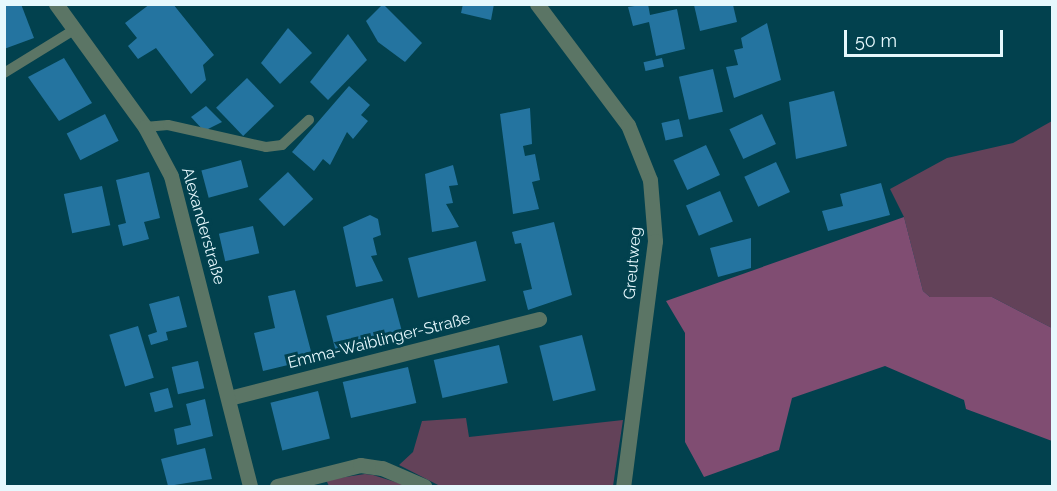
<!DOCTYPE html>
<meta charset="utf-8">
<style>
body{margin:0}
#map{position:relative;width:1057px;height:491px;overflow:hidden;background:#02414e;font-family:Raleway,sans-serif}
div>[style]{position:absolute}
.green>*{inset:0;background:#634259}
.forest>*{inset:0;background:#804d72}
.building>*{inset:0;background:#2474a0;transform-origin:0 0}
.service>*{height:10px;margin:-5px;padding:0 5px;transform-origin:5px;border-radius:5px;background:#5b7565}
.minor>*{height:15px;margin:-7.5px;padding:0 7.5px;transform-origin:7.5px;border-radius:7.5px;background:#5b7565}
.tertiary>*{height:15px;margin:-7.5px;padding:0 7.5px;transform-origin:7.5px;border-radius:7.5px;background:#5b7565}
span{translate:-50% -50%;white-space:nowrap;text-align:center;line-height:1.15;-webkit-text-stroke:6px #02414e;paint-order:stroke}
.street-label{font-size:16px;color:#e6f8fd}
.frame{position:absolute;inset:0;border:6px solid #e6f8fd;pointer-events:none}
.scale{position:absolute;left:844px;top:30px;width:159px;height:27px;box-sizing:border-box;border:3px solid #e6f8fd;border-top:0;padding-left:8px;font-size:18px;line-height:21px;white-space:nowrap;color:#e6f8fd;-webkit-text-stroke:4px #02414e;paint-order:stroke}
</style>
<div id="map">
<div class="green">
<i style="clip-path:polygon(1052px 121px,1052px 328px,992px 297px,930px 297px,923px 291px,904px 217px,890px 189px,947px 158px,1013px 143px)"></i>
<i style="clip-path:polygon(466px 418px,469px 437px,623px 420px,613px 486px,440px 486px,399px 465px,413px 452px,422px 421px)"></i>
<i style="clip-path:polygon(365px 474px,373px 475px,408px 486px,329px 486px,326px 480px)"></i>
</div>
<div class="forest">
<i style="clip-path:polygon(904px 217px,923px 291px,930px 297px,992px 297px,1052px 328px,1052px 441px,966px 409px,964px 400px,885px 366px,792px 398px,779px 450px,704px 477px,685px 442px,685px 333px,666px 301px)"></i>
</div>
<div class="building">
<i style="clip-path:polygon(4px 4px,21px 4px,34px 38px,4px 49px)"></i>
<i style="clip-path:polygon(150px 4px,173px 4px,214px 55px,203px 65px,206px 80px,191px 94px,156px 48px,138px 59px,128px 46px,137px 38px,125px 23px)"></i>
<i style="clip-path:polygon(383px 4px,422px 43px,405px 62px,378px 42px,366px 21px)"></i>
<i style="clip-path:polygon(463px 4px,494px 4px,491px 20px,461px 13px)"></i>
<i style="clip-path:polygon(648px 4px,650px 15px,677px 9px,685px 49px,656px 56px,649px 22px,633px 26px,628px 7px)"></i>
<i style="clip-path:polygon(694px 5px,733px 5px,737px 22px,700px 31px)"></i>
<i style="clip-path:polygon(767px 23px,781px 80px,734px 98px,726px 67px,738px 65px,734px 50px,743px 48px,741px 38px)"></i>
<i style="clip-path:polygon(288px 28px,312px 53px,280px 84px,261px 63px)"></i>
<i style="clip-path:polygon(348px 34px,367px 60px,328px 100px,310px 82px)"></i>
<i style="clip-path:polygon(64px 58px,92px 103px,59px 121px,28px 77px)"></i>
<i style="left:662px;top:58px;width:9px;height:19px;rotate:77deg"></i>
<i style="left:713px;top:69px;width:44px;height:35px;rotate:77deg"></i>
<i style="left:247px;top:78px;width:39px;height:43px;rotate:46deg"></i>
<i style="clip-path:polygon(349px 86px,370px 105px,361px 115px,368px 121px,353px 139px,347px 132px,330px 165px,323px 159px,314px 171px,292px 152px)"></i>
<i style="clip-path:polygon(834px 91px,847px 146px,796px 159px,789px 102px)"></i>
<i style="clip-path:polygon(206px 106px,222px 122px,204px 131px,191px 117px)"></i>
<i style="clip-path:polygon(530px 108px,532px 144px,523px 146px,525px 156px,535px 154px,540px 180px,532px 182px,539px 209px,513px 214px,500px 114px)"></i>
<i style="left:105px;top:114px;width:30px;height:43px;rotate:63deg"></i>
<i style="left:762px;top:114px;width:33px;height:36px;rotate:65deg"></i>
<i style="left:679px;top:119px;width:18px;height:18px;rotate:77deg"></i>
<i style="left:706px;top:145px;width:33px;height:36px;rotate:65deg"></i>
<i style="left:241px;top:160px;width:28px;height:41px;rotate:75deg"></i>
<i style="left:776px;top:162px;width:33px;height:35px;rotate:65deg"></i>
<i style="clip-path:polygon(453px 165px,458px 185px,449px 186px,453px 203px,446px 204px,459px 227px,432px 232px,425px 174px)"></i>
<i style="clip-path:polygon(149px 172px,160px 218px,144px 222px,149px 239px,123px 246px,118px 225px,126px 223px,116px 180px)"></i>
<i style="left:288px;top:172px;width:37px;height:40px;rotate:47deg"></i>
<i style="clip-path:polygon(881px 183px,890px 215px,828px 231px,822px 211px,843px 206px,840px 194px)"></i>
<i style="left:102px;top:186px;width:40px;height:39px;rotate:78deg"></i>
<i style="left:720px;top:191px;width:33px;height:37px;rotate:67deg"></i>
<i style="clip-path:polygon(370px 215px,378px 219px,381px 235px,373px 238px,377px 255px,371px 256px,383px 281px,356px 287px,343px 227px)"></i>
<i style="clip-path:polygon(554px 222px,572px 295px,528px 310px,523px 291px,532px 289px,521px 243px,515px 244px,512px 232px)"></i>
<i style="left:253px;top:226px;width:28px;height:35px;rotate:77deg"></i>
<i style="clip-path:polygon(751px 238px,751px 268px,718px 277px,710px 248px)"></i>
<i style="left:476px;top:241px;width:41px;height:70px;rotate:76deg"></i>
<i style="clip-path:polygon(295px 290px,313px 359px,263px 371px,254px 333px,275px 328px,268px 296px)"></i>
<i style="clip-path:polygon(179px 296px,187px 327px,166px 332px,168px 340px,151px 345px,148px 335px,157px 332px,149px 304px)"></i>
<i style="left:393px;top:298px;width:39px;height:69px;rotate:75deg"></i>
<i style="left:138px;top:326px;width:54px;height:30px;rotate:73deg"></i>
<i style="left:582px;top:335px;width:57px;height:44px;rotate:76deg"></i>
<i style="left:499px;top:345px;width:39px;height:67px;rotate:77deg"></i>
<i style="left:198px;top:361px;width:28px;height:27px;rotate:77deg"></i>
<i style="left:408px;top:367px;width:37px;height:67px;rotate:77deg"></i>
<i style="left:168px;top:388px;width:20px;height:19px;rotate:75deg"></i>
<i style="left:318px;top:391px;width:49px;height:49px;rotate:76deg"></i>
<i style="clip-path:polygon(205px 399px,213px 436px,177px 445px,174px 429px,191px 425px,186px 404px)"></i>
<i style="clip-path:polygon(205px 448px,212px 479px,168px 486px,161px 459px)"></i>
</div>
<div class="service">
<i style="left:4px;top:73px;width:82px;rotate:-31.6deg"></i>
<i style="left:145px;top:127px;width:23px;rotate:-5deg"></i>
<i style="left:168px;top:125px;width:100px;rotate:12.7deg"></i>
<i style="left:266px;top:147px;width:16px;rotate:-7deg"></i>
<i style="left:282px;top:145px;width:37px;rotate:-43deg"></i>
</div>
<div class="minor">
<i style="left:537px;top:4px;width:151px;rotate:53.1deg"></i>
<i style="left:628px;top:125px;width:59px;rotate:68.2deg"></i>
<i style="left:650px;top:180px;width:61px;rotate:85.3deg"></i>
<i style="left:655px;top:241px;width:247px;rotate:97.4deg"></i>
<i style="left:229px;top:398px;width:320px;rotate:-14.3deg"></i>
<i style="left:277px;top:486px;width:86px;rotate:-14.2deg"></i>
<i style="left:360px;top:465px;width:22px;rotate:8deg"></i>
<i style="left:382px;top:468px;width:46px;rotate:23.2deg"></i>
</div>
<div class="tertiary">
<i style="left:56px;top:4px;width:152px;rotate:54.1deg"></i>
<i style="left:145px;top:127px;width:55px;rotate:62deg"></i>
<i style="left:171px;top:176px;width:320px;rotate:75.7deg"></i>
</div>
<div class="street-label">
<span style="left:203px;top:226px;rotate:74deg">Alexanderstraße</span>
<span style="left:633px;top:263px;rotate:-85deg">Greutweg</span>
<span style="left:379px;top:341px;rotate:-14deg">Emma-Waiblinger-Straße</span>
</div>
<div class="frame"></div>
<div class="scale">50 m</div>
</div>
